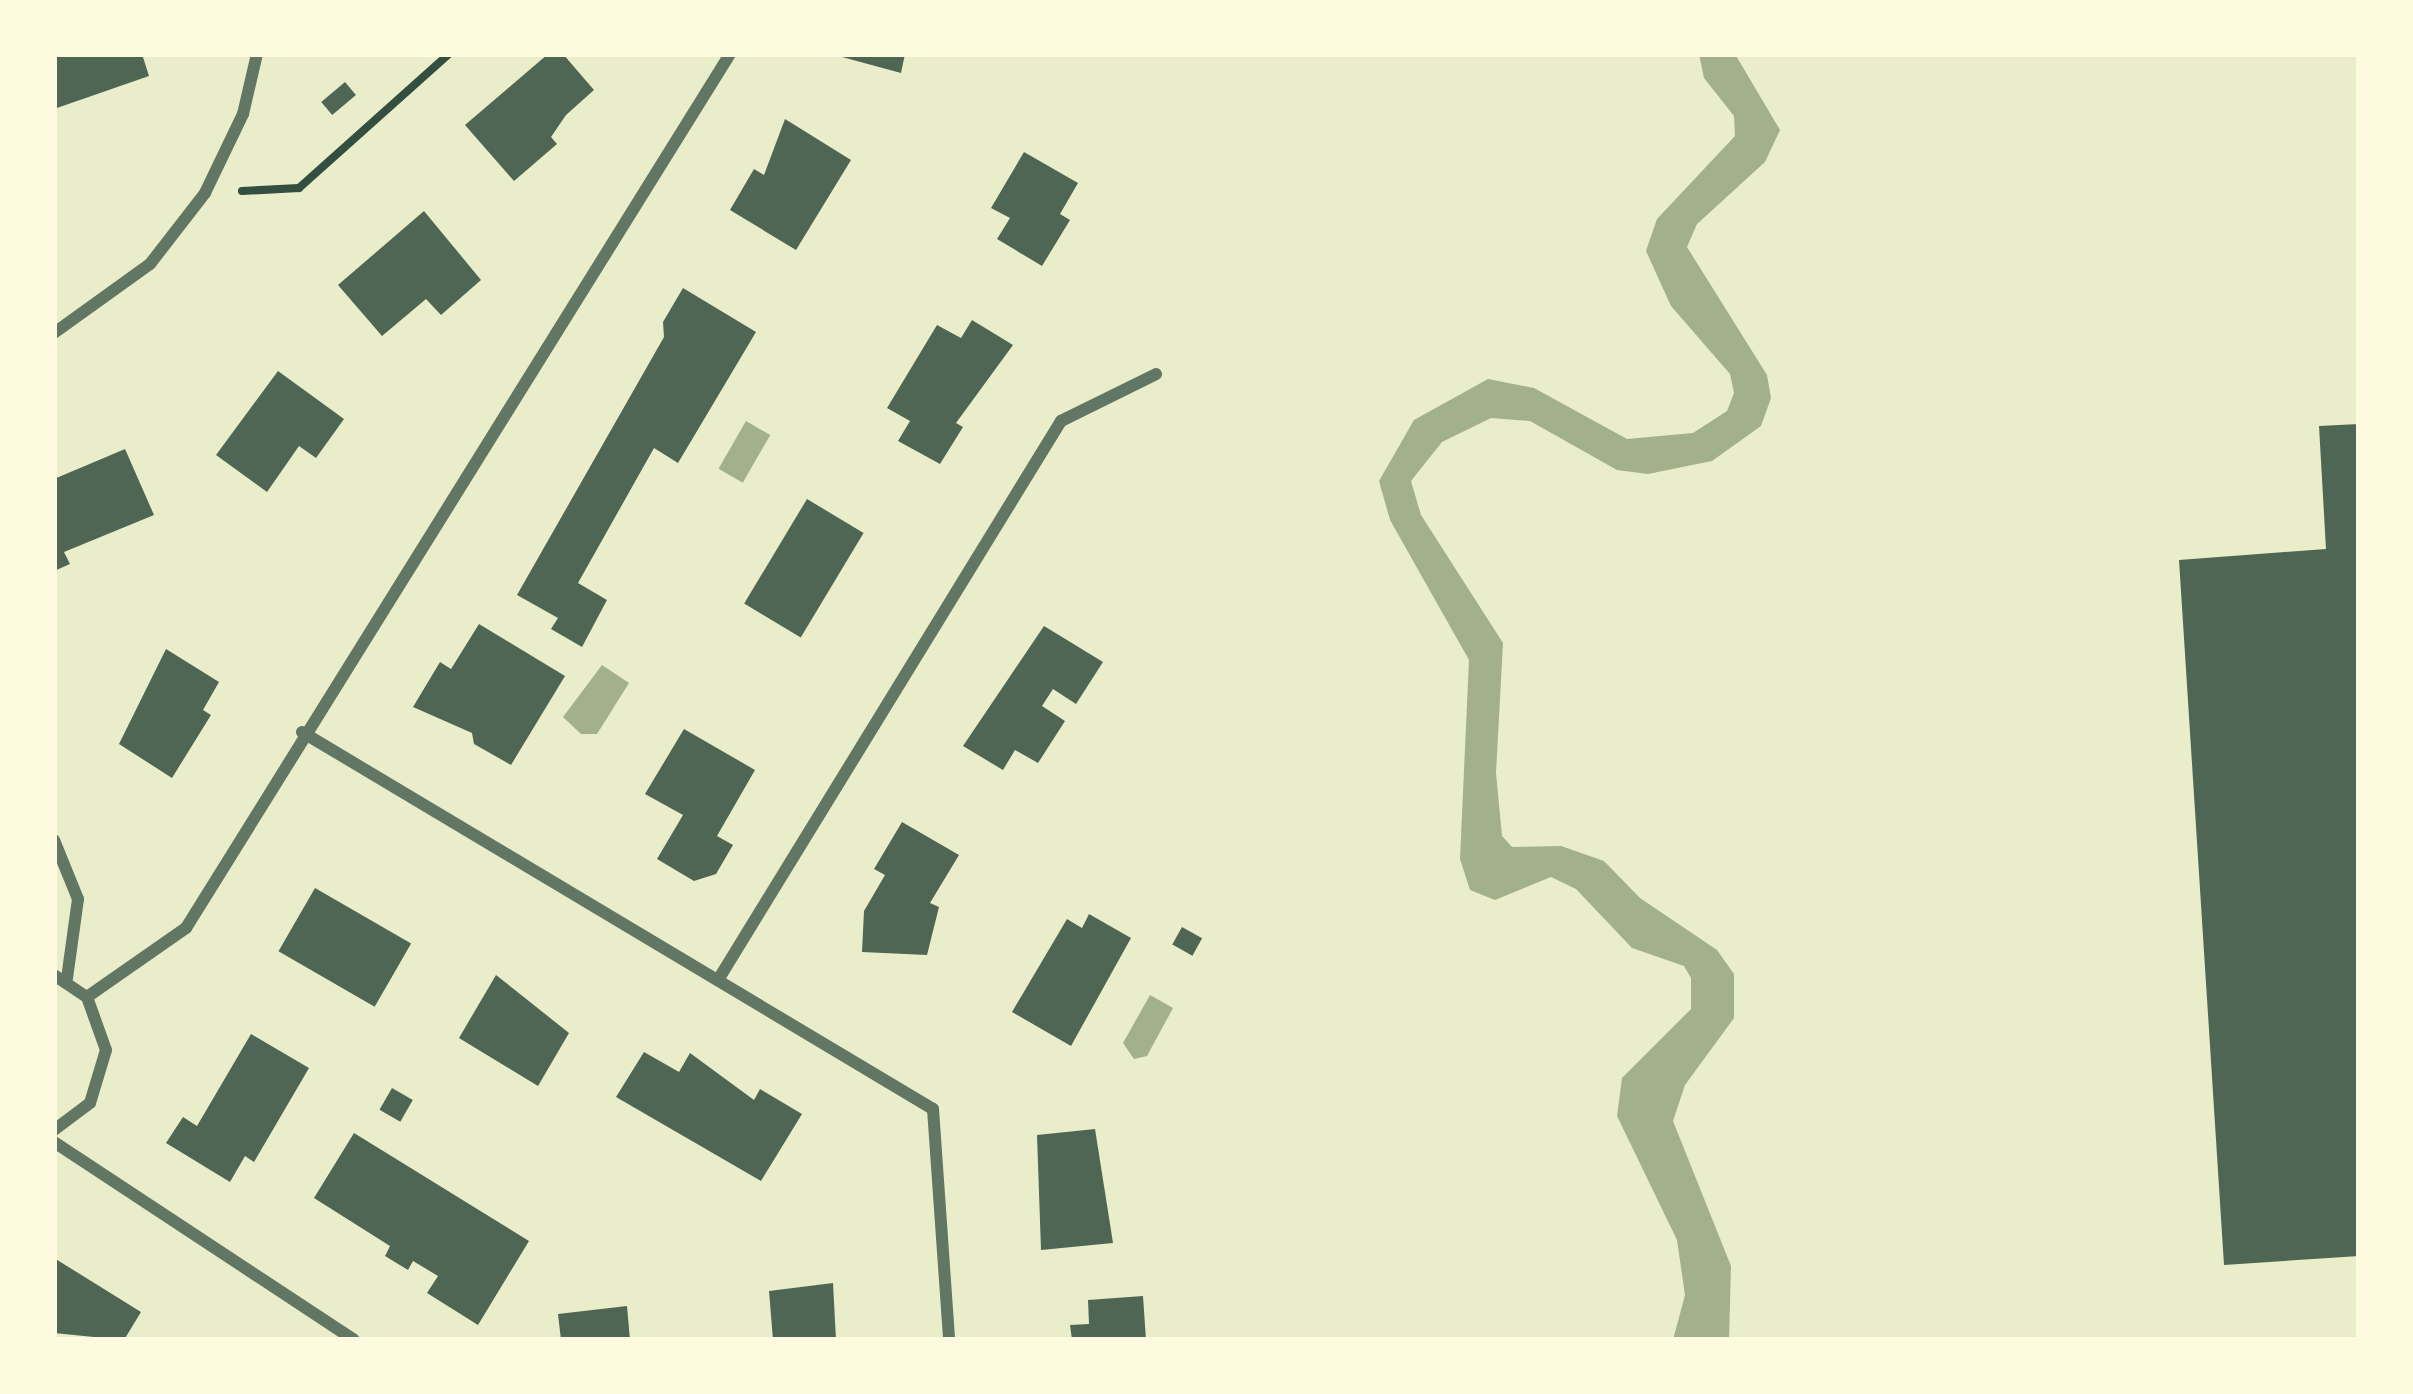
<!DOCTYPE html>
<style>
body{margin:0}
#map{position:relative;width:2413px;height:1394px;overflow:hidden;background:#e9edc9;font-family:"PT Serif",serif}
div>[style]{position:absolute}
.water>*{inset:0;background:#a3b18a;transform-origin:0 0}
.building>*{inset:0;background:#4f6655;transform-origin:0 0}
.path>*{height:8px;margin:-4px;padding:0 4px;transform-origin:4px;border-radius:4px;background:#344e41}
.minor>*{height:12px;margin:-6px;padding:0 6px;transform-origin:6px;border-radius:6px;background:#617663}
span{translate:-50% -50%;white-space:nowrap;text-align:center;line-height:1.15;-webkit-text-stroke:9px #fefae0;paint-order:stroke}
.frame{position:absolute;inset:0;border:57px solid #fefae0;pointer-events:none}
</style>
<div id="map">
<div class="water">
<i style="clip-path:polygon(1699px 54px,1735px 54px,1780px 130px,1765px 162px,1697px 224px,1687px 247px,1767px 375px,1771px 398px,1761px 426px,1712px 461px,1648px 474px,1617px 470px,1530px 421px,1491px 418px,1442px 442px,1411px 481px,1421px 515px,1503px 643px,1496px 773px,1502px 836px,1512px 847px,1561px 846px,1604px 861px,1640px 898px,1717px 950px,1734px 974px,1734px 1018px,1685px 1085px,1673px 1121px,1731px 1266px,1729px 1340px,1673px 1340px,1685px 1295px,1677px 1240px,1617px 1116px,1622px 1078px,1691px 1009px,1691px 978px,1684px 966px,1632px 948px,1576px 889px,1551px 877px,1495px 900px,1470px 890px,1460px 859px,1469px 660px,1390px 520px,1379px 481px,1414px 420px,1488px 379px,1534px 388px,1627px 439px,1693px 433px,1727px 411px,1734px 393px,1730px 374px,1671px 306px,1646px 251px,1657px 219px,1735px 136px,1734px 116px,1704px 78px)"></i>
<i style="left:746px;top:421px;width:28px;height:55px;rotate:30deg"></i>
<i style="clip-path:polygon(602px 665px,629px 683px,597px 734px,581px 734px,563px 717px)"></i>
<i style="clip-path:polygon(1150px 995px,1173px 1008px,1147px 1056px,1134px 1059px,1123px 1043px)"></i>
</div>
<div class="building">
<i style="clip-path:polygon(54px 54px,142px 54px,149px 76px,54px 109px)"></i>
<i style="clip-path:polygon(548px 54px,563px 54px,594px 90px,566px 115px,551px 137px,557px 144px,514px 181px,465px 125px)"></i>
<i style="clip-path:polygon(831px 54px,905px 54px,901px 73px)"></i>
<i style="left:345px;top:82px;width:17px;height:31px;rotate:50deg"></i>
<i style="clip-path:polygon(785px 119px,851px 160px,796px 250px,730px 210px,754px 169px,764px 175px)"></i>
<i style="clip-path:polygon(1024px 152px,1078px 183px,1060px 214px,1070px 220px,1042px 266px,997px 239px,1010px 218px,991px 208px)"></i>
<i style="clip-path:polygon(424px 211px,481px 280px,441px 315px,426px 299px,382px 336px,338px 285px)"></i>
<i style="clip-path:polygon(683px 288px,756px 332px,678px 463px,654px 448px,578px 583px,607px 600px,582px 647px,551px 629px,558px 618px,517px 595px,664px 337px,663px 322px)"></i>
<i style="clip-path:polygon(972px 320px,1013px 345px,956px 423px,963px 427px,940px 464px,898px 441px,910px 421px,887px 408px,937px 325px,961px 338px)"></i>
<i style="clip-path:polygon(278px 371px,344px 419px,316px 458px,299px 446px,267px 492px,216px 455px)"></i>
<i style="clip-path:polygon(2359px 424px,2359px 1256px,2224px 1265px,2179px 560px,2326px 549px,2319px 426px)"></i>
<i style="clip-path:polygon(125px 449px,154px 515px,64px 552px,70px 564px,54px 571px,54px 479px)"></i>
<i style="left:807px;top:499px;width:66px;height:122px;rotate:31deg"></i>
<i style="clip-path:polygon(479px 624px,565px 676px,511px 765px,474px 744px,472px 733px,413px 707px,440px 662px,451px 669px)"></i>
<i style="clip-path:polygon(1044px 626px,1103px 662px,1076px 704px,1053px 689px,1042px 706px,1065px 721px,1038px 763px,1015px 750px,1003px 770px,963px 746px)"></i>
<i style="clip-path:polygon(166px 649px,219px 682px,203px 710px,211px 715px,172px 778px,119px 744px)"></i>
<i style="clip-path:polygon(684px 729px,755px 770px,717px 836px,733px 845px,716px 874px,694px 881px,657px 859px,683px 815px,645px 794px)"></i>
<i style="clip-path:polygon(902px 822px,959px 855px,930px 903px,939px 907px,927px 955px,862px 952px,864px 911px,885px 875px,874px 869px)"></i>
<i style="left:315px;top:888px;width:111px;height:73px;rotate:30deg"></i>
<i style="clip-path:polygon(1089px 914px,1131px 938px,1071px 1046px,1012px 1012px,1067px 919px,1082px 928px)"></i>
<i style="left:1182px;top:927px;width:23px;height:20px;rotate:29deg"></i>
<i style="clip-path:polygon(496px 975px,569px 1033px,538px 1086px,459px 1038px)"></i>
<i style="clip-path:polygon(251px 1034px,309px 1068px,254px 1162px,245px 1156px,230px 1182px,166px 1143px,183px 1117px,197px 1126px)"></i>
<i style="clip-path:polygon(644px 1052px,679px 1072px,690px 1053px,754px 1100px,760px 1089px,802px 1114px,761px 1181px,616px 1097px)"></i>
<i style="left:392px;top:1088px;width:24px;height:25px;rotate:30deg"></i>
<i style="clip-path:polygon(1095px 1129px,1113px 1243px,1041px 1250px,1037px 1135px)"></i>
<i style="clip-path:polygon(354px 1133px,529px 1241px,478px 1325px,427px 1293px,438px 1276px,413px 1261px,408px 1270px,385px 1256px,390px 1246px,314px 1198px)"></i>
<i style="clip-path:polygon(54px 1258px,141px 1312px,124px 1340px,54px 1333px)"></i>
<i style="clip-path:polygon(833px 1283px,836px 1340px,773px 1340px,769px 1291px)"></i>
<i style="clip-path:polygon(1143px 1296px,1146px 1340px,1072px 1340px,1070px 1325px,1089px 1324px,1088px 1300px)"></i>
<i style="clip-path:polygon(627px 1306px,630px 1340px,561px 1340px,558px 1314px)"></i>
</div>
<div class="path">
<i style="left:242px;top:191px;width:57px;rotate:-3deg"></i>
<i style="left:299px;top:188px;width:201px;rotate:-41.8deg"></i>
</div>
<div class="minor">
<i style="left:54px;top:333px;width:118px;rotate:-35.7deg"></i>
<i style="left:150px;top:264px;width:90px;rotate:-52.2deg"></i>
<i style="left:205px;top:193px;width:88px;rotate:-64.3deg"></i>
<i style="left:243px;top:114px;width:62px;rotate:-76.9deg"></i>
<i style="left:302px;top:732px;width:735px;rotate:30.86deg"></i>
<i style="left:933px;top:1109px;width:232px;rotate:86deg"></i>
<i style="left:54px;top:840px;width:64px;rotate:67.9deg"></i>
<i style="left:78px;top:899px;width:80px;rotate:97.9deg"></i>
<i style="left:54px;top:975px;width:40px;rotate:34deg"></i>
<i style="left:87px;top:997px;width:56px;rotate:70.3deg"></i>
<i style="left:106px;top:1050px;width:55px;rotate:106.8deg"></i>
<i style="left:90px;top:1103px;width:45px;rotate:143.1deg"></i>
<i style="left:718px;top:980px;width:656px;rotate:-58.47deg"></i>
<i style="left:1061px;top:421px;width:106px;rotate:-26.3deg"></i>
<i style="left:87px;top:997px;width:121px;rotate:-34.9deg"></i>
<i style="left:186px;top:928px;width:1029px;rotate:-58.1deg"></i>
<i style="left:54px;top:1142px;width:359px;rotate:33.4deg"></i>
</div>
<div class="frame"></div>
</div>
